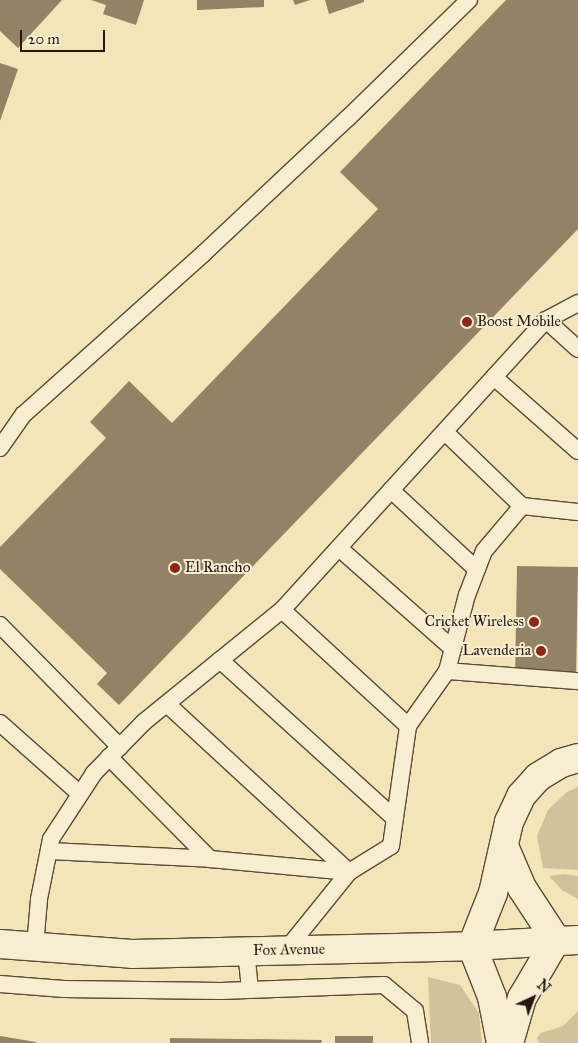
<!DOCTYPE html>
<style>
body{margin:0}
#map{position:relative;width:578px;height:1043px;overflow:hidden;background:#f3e5b8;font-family:"IM FELL Great Primer",serif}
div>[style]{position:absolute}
.green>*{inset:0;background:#d1c29b}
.building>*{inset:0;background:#938265;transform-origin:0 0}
.roads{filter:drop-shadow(1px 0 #5c4a37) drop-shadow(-1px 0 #5c4a37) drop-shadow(0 1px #5c4a37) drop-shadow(0 -1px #5c4a37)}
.lane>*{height:16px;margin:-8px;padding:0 8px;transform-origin:8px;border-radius:8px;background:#f7eed1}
.secondary>*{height:28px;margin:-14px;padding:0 14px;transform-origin:14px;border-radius:14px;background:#f7eed1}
.dots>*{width:14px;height:14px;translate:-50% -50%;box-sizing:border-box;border:2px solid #f7eed1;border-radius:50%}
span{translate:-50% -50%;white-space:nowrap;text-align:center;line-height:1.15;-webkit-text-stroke:4px #f7eed1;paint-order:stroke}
.poi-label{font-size:15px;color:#2a160c}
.left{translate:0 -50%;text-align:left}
.right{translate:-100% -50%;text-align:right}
.street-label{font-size:15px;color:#2a160c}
.north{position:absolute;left:508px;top:973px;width:50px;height:50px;-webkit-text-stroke:4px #f7eed1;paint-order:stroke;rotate:43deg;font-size:14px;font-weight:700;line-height:20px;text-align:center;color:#2a160c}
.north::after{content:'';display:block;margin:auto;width:18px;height:22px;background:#2a160c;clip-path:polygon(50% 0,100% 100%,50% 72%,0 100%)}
.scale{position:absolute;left:20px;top:30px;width:85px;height:22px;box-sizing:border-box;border:2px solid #2a160c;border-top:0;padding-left:6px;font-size:15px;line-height:18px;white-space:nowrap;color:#2a160c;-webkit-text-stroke:4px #f7eed1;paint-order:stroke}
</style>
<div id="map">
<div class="green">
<i style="clip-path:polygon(578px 787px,578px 870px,543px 868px,537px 836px,548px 810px,567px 792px)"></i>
<i style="clip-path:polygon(563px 874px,578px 876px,578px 899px,562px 890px,549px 876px)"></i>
<i style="clip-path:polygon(428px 977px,460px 985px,479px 1013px,482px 1043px,431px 1043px)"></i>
<i style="clip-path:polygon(578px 1011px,578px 1043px,539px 1043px,537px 1038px,541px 1033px,563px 1026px)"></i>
</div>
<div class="building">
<i style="clip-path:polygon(0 0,62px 0,18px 48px,0 31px)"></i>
<i style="clip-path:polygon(91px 0,144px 0,136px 25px,103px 14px,106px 5px)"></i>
<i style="clip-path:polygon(197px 0,264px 0,264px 7px,197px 10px)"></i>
<i style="clip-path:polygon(293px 0,310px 0,295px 5px)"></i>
<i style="clip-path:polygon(325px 0,364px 0,364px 2px,329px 14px)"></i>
<i style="clip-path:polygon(506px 0,578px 0,578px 229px,119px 705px,97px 684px,107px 673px,0 569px,0 547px,106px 438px,90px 422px,129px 381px,172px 423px,378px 209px,340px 172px)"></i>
<i style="clip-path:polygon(0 63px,18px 69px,0 121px)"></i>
<i style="left:517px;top:566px;width:61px;height:110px;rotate:1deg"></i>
<i style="clip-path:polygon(0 1036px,36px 1042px,36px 1043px,0 1043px)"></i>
<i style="left:335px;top:1036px;width:38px;height:7px"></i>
<i style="clip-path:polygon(170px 1038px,322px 1040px,321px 1043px,170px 1043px)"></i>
</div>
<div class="roads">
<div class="lane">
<i style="left:546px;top:320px;width:43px;rotate:42.2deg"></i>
<i style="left:494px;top:377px;width:112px;rotate:41.4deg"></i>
<i style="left:445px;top:432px;width:107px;rotate:43.9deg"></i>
<i style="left:0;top:448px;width:40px;rotate:-55.1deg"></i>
<i style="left:23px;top:415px;width:243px;rotate:-41.8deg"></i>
<i style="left:204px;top:253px;width:197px;rotate:-43.2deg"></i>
<i style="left:348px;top:118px;width:169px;rotate:-44.3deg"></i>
<i style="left:391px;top:490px;width:117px;rotate:42.9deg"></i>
<i style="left:339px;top:548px;width:152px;rotate:41.5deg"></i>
<i style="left:282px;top:610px;width:171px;rotate:42.6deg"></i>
<i style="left:0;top:625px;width:171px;rotate:45.5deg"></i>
<i style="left:220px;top:660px;width:235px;rotate:42.2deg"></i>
<i style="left:447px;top:671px;width:131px;rotate:4.4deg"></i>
<i style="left:167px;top:704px;width:248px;rotate:42.7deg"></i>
<i style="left:0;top:723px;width:107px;rotate:41.6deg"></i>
<i style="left:109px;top:757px;width:144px;rotate:45.3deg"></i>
<i style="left:49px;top:851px;width:161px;rotate:2.8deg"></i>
<i style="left:210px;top:859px;width:140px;rotate:5.3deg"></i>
<i style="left:35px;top:947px;width:48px;rotate:-85.2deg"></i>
<i style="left:39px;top:899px;width:61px;rotate:-78.7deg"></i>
<i style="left:51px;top:839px;width:79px;rotate:-56.9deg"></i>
<i style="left:94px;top:773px;width:71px;rotate:-45.6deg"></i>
<i style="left:144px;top:722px;width:178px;rotate:-39.1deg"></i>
<i style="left:282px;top:610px;width:392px;rotate:-47.7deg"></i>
<i style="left:546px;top:320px;width:36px;rotate:-28deg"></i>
<i style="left:286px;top:950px;width:100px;rotate:-51.1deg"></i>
<i style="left:349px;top:872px;width:49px;rotate:-31.8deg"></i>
<i style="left:391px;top:846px;width:121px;rotate:-81.9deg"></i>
<i style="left:408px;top:726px;width:67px;rotate:-54.7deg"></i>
<i style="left:447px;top:671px;width:79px;rotate:-75.3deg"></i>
<i style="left:467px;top:595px;width:47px;rotate:-68.9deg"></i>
<i style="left:484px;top:551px;width:59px;rotate:-49.8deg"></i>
<i style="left:522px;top:506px;width:56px;rotate:6.1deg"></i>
<i style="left:246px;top:951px;width:39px;rotate:84deg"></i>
<i style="left:0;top:984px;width:64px;rotate:4.5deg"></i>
<i style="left:64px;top:989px;width:157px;rotate:0.7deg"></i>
<i style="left:221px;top:991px;width:163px;rotate:-2.1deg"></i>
<i style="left:384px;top:985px;width:40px;rotate:40deg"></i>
<i style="left:415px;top:1011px;width:32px;rotate:81deg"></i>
</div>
<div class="secondary">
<i style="left:504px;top:846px;width:46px;rotate:66.8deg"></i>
<i style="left:522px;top:888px;width:62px;rotate:56.8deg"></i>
<i style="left:0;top:944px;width:132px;rotate:4.3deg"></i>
<i style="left:132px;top:954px;width:340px;rotate:-1.3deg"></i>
<i style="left:472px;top:946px;width:106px;rotate:-3.2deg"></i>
<i style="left:501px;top:1043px;width:47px;rotate:-101.1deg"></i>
<i style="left:492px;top:997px;width:55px;rotate:-111.4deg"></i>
<i style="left:472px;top:946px;width:57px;rotate:-68.4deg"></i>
<i style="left:493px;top:893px;width:73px;rotate:-77.3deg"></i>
<i style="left:509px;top:822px;width:29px;rotate:-65deg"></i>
<i style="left:521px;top:796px;width:25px;rotate:-48deg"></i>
<i style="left:538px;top:777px;width:27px;rotate:-31deg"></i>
<i style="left:561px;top:763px;width:18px;rotate:-16deg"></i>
<i style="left:509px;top:1043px;width:47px;rotate:-73.9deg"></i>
<i style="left:522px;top:998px;width:67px;rotate:-59.6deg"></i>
</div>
</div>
<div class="dots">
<i style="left:467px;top:322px;background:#8f2418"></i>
<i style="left:175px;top:568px;background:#8f2418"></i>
<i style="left:534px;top:622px;background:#8f2418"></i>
<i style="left:541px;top:651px;background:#8f2418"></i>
</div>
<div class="poi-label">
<span class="left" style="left:477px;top:322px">Boost Mobile</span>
<span class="left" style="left:185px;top:568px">El Rancho</span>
<span class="right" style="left:524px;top:622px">Cricket Wireless</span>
<span class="right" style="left:531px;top:651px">Lavenderia</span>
</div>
<div class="street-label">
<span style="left:289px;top:950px;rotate:-1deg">Fox Avenue</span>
</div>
<div class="north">N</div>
<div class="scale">20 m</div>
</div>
